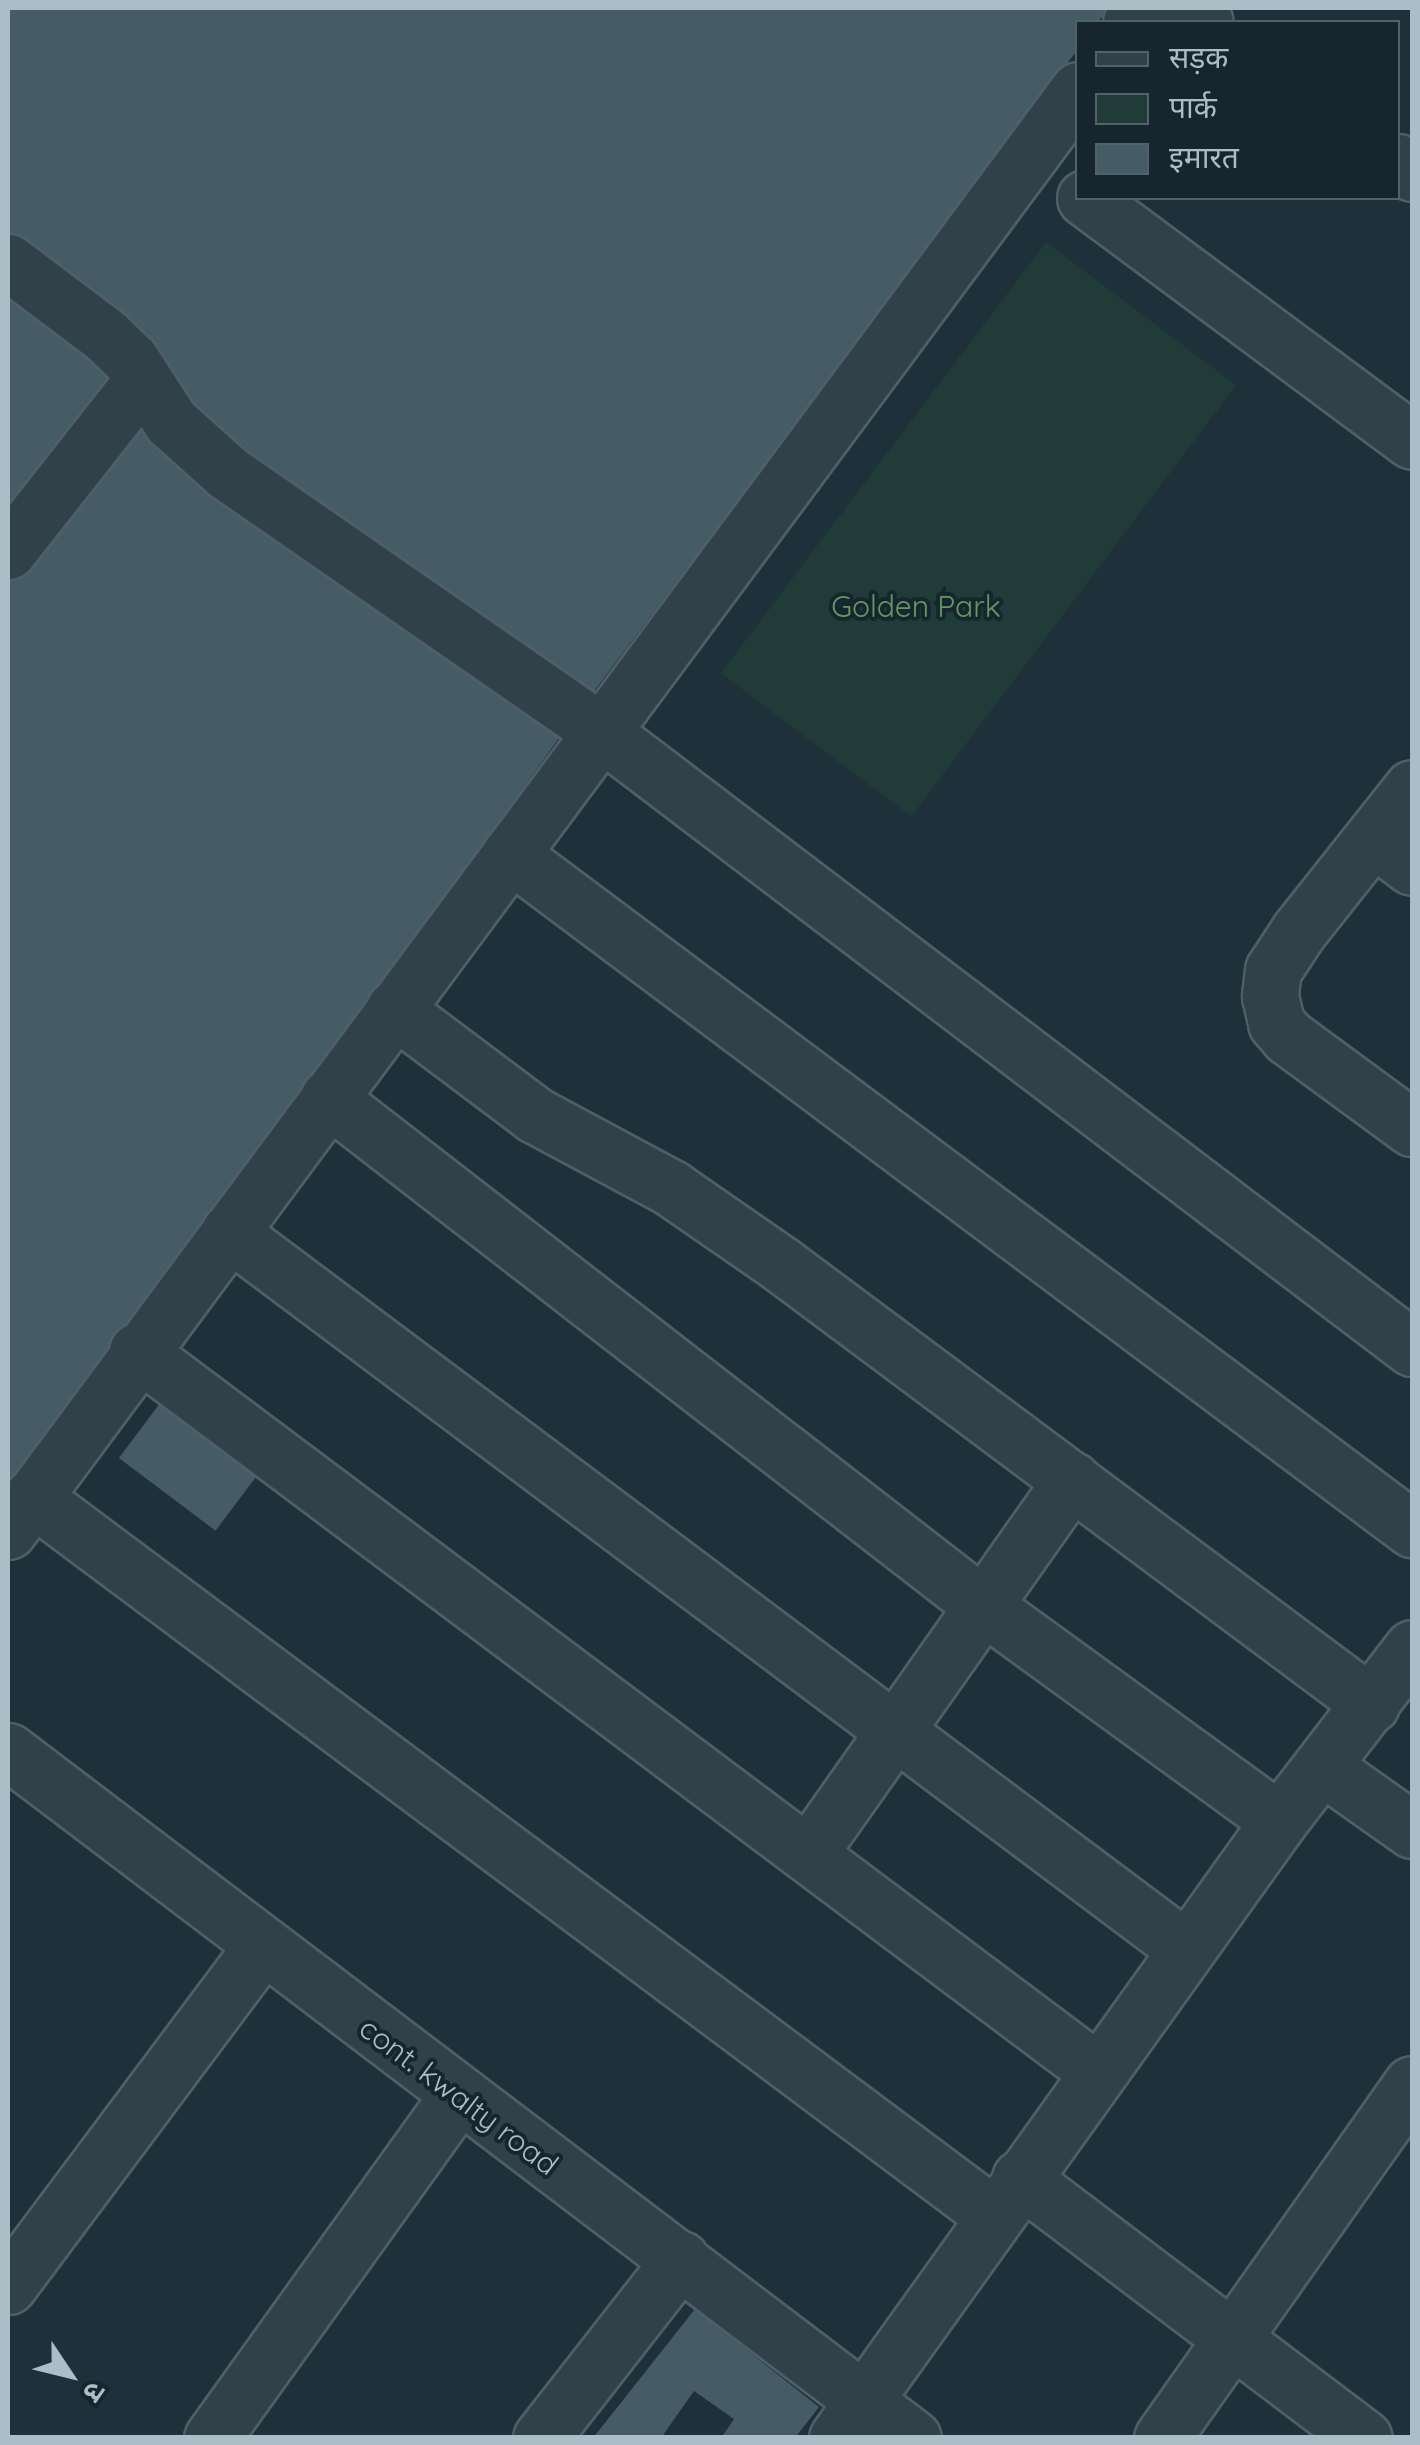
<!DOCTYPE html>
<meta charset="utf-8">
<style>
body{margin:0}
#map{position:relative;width:1420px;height:2445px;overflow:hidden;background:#1e3039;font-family:Quicksand,"Noto Sans Devanagari",sans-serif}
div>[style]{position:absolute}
.green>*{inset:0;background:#213c38;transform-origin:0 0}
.building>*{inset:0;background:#455b66;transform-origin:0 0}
.roads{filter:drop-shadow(2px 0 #4f5f68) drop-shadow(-2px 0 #4f5f68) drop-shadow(0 2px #4f5f68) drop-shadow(0 -2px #4f5f68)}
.minor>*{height:55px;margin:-27.5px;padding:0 27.5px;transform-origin:27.5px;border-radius:27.5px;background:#31414a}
span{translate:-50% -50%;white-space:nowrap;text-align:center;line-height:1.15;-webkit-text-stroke:8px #17262e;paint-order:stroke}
.park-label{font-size:30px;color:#629961}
.street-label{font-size:30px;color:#abbdc7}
.frame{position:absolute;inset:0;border:10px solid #abbdc7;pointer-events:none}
.legend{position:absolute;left:1075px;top:20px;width:325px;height:180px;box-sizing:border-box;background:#17262e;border:2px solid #52626b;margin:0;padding:12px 18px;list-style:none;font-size:30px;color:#abbdc7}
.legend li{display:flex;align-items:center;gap:20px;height:50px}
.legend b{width:50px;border:2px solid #52626b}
.north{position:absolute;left:20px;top:2325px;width:100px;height:100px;-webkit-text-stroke:8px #17262e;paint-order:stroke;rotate:125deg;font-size:28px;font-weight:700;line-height:40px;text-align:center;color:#abbdc7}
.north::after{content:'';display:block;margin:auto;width:35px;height:45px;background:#abbdc7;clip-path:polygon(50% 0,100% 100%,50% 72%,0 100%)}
</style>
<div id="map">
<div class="green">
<i style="left:1046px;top:242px;width:238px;height:540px;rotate:37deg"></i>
</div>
<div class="building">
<i style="clip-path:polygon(8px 8px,1109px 8px,1098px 22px,1078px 22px,1078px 49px,567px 727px,8px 1502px)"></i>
<i style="left:170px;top:1390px;width:121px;height:85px;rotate:37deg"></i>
<i style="clip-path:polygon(695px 2309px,819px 2407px,795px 2438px,721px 2438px,734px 2419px,694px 2391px,661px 2438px,593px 2438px)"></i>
</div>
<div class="roads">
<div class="minor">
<i style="left:1184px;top:8px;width:25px;rotate:34deg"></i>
<i style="left:1131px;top:22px;width:18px;rotate:-49deg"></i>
<i style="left:1398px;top:162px;width:18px;rotate:38deg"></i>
<i style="left:1085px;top:198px;width:407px;rotate:36.6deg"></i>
<i style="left:8px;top:262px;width:121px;rotate:37deg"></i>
<i style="left:105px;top:335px;width:36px;rotate:44deg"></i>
<i style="left:131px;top:360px;width:74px;rotate:57.2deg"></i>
<i style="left:171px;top:422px;width:76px;rotate:41.8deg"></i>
<i style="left:228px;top:473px;width:453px;rotate:34.7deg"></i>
<i style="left:600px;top:731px;width:1020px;rotate:37.23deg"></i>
<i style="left:8px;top:551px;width:216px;rotate:-51.8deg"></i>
<i style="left:1412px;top:788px;width:184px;rotate:128.4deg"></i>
<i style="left:1298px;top:932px;width:45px;rotate:123.3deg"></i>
<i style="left:1273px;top:970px;width:26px;rotate:97deg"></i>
<i style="left:1270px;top:996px;width:28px;rotate:77deg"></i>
<i style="left:1276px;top:1023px;width:18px;rotate:49deg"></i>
<i style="left:1288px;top:1037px;width:154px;rotate:36.3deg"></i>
<i style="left:1375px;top:839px;width:46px;rotate:37.1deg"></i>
<i style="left:510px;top:854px;width:1127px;rotate:36.81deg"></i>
<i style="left:394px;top:1009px;width:176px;rotate:36.9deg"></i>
<i style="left:535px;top:1115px;width:154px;rotate:28.2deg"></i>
<i style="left:671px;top:1188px;width:135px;rotate:34.7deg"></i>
<i style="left:782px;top:1265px;width:735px;rotate:36.7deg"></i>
<i style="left:328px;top:1098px;width:828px;rotate:37.78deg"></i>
<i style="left:982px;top:1605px;width:367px;rotate:36deg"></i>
<i style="left:229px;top:1232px;width:1196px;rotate:36.84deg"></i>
<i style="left:137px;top:1351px;width:1201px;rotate:36.88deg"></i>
<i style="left:32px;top:1497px;width:1200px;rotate:36.76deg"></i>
<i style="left:8px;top:1531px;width:1795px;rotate:-53.4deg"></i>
<i style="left:8px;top:1751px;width:1136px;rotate:37.2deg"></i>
<i style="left:1323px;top:1767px;width:109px;rotate:35.3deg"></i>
<i style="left:808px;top:1854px;width:458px;rotate:-54.8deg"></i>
<i style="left:1020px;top:2178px;width:431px;rotate:37.1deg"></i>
<i style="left:8px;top:2286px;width:422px;rotate:-53.2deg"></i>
<i style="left:212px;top:2438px;width:421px;rotate:-54.3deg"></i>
<i style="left:541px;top:2438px;width:227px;rotate:-52deg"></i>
<i style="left:837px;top:2438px;width:759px;rotate:-54.38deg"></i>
<i style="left:1279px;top:1821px;width:218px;rotate:-52.4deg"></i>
<i style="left:1162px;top:2438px;width:433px;rotate:-54.8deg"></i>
</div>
</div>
<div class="park-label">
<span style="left:916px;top:606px">Golden Park</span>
</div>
<div class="street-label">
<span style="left:459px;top:2096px;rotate:37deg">cont. kwalty road</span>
</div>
<div class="frame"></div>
<ul class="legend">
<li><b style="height:12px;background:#31414a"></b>सड़क</li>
<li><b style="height:28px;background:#213c38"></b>पार्क</li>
<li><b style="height:28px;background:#455b66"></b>इमारत</li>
</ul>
<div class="north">उ</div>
</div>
